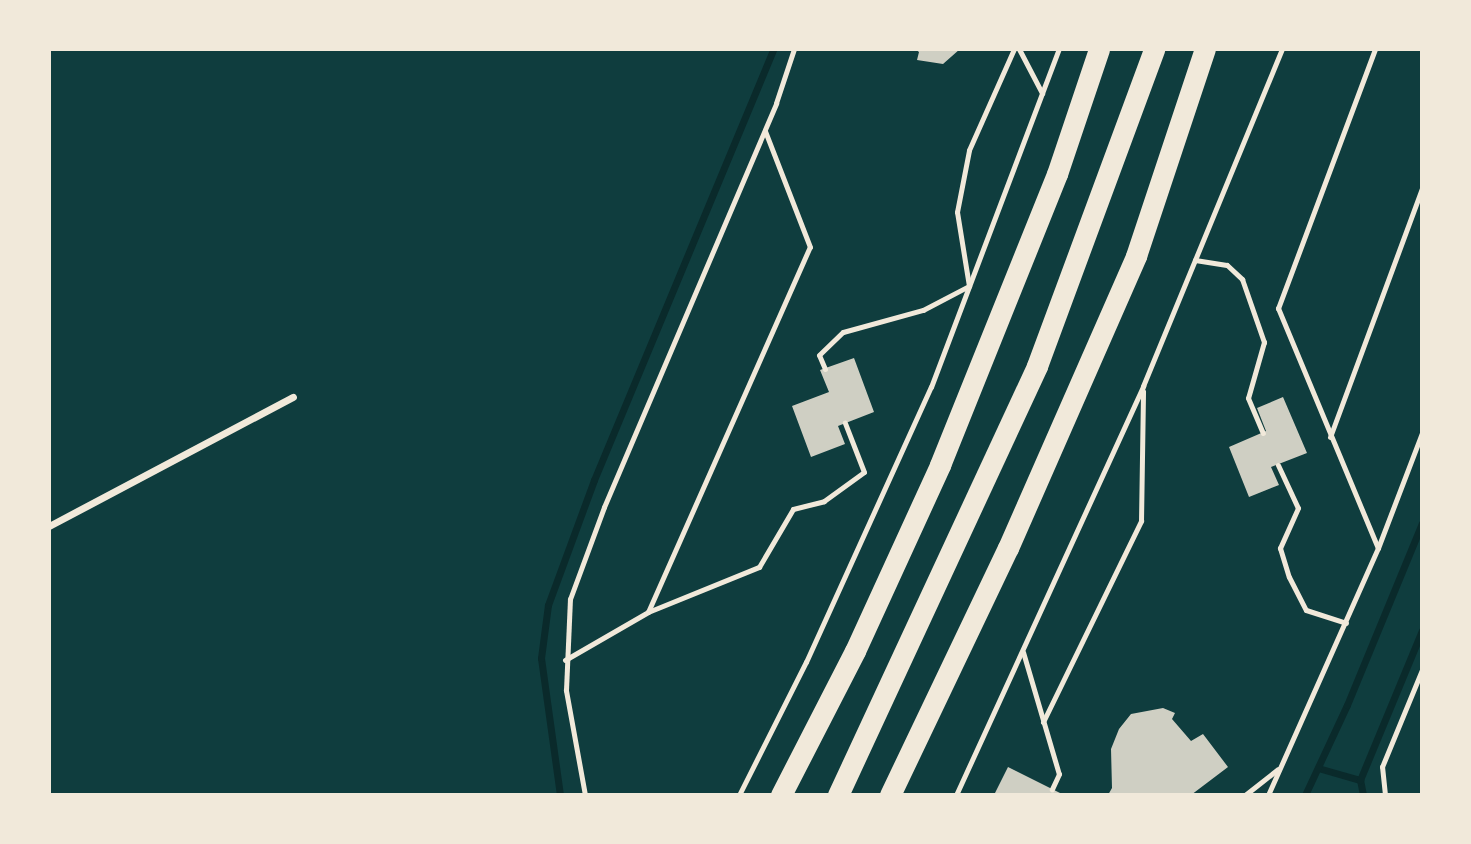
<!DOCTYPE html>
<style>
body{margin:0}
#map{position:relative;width:1471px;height:844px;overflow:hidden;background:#0f3d3e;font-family:"IBM Plex Sans",sans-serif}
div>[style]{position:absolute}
.stream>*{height:7px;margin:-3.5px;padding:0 3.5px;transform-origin:3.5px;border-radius:3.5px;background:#0a2a2b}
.building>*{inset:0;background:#cfcfc3}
.path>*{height:4.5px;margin:-2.25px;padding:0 2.25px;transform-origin:2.25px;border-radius:2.25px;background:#f1e9da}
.service>*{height:5px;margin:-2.5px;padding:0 2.5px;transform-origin:2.5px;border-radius:2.5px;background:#f1e9da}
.minor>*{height:7px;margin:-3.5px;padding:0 3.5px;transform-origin:3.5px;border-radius:3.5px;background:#f1e9da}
.motorway>*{height:21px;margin:-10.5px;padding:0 10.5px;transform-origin:10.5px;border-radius:10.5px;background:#f1e9da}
span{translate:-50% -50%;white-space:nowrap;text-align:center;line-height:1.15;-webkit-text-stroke:7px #f1e9da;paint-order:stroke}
.frame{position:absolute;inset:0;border:51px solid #f1e9da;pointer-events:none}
</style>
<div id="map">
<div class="stream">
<i style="left:1318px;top:768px;width:44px;rotate:15.9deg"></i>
<i style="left:560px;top:795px;width:138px;rotate:-97.9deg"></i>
<i style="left:541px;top:658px;width:53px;rotate:-82.5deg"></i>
<i style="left:548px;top:605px;width:133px;rotate:-69.8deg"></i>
<i style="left:594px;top:480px;width:467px;rotate:-67.4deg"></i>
<i style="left:1305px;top:795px;width:99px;rotate:-65deg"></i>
<i style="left:1347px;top:705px;width:197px;rotate:-67.6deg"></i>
<i style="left:1363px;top:795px;width:15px;rotate:-101deg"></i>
<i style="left:1360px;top:780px;width:162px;rotate:-67.5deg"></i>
</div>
<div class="building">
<i style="clip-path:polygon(915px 49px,960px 49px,943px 64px,917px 60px,919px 52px)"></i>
<i style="clip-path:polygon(854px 358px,874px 412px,838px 426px,845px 444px,811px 457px,792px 406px,829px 392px,820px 370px)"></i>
<i style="clip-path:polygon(1283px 397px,1307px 453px,1271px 467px,1279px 485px,1249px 497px,1229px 447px,1266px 431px,1257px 408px)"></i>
<i style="clip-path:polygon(1163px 708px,1175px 713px,1172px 719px,1191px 741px,1203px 734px,1228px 767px,1191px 795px,1108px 795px,1112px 788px,1111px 749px,1119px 729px,1131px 714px)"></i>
<i style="clip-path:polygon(1008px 767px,1064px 795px,994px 795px)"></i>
</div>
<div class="path">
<i style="left:1385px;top:795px;width:28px;rotate:-96deg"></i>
<i style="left:1382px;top:767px;width:105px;rotate:-67.6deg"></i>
</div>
<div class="service">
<i style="left:1019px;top:49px;width:50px;rotate:62.4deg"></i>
<i style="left:1375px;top:49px;width:277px;rotate:110.5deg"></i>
<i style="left:1278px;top:308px;width:260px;rotate:67.4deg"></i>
<i style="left:1195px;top:260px;width:32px;rotate:9deg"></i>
<i style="left:1227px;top:265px;width:21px;rotate:43deg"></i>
<i style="left:1242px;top:279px;width:67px;rotate:70.8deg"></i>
<i style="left:1264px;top:342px;width:58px;rotate:105.9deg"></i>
<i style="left:1248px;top:398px;width:38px;rotate:67deg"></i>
<i style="left:825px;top:369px;width:15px;rotate:-113deg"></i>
<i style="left:819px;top:355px;width:33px;rotate:-44deg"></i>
<i style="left:843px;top:332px;width:83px;rotate:-15.4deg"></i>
<i style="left:923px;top:310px;width:52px;rotate:-27.6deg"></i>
<i style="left:969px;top:286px;width:75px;rotate:-99.2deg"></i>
<i style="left:957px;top:212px;width:63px;rotate:-79deg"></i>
<i style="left:969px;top:150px;width:111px;rotate:-66deg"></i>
<i style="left:1330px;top:437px;width:265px;rotate:-69.7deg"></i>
<i style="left:1278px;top:465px;width:47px;rotate:65.1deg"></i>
<i style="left:1298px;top:508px;width:44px;rotate:114.2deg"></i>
<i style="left:1280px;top:548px;width:30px;rotate:73deg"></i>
<i style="left:1289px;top:577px;width:37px;rotate:63deg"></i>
<i style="left:1306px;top:610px;width:42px;rotate:18deg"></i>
<i style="left:648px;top:612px;width:120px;rotate:-22.1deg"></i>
<i style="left:759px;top:567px;width:67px;rotate:-59.6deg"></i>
<i style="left:793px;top:509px;width:32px;rotate:-14deg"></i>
<i style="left:824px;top:501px;width:49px;rotate:-35.9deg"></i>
<i style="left:864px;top:472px;width:53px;rotate:-111.2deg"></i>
<i style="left:1023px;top:652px;width:127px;rotate:73.6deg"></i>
<i style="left:1059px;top:774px;width:17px;rotate:115deg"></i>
<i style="left:565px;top:660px;width:96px;rotate:-30deg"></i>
<i style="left:648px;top:612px;width:399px;rotate:-66.1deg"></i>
<i style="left:810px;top:247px;width:124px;rotate:-111.2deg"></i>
<i style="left:1043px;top:722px;width:224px;rotate:-64deg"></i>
<i style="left:1141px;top:521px;width:130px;rotate:-89.1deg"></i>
<i style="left:585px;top:795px;width:107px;rotate:-100.3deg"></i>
<i style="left:566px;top:690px;width:91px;rotate:-87.5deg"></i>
<i style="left:570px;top:599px;width:98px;rotate:-69.7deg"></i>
<i style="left:604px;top:507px;width:439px;rotate:-66.9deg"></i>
<i style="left:776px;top:103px;width:57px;rotate:-71.6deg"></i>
<i style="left:739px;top:795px;width:149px;rotate:-63.3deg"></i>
<i style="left:806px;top:662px;width:302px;rotate:-65.6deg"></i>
<i style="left:931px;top:387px;width:361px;rotate:-69.3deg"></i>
<i style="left:956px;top:795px;width:450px;rotate:-65.4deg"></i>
<i style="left:1143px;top:386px;width:365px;rotate:-67.6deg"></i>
<i style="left:1245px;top:795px;width:42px;rotate:-38.2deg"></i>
<i style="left:1268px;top:795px;width:270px;rotate:-66deg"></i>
<i style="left:1378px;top:548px;width:123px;rotate:-69.1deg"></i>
</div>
<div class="minor">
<i style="left:49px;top:526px;width:276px;rotate:-27.9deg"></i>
</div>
<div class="motorway">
<i style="left:781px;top:795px;width:162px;rotate:-62.8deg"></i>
<i style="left:855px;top:651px;width:205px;rotate:-65.4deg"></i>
<i style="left:940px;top:465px;width:314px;rotate:-68.1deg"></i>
<i style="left:1057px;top:174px;width:132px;rotate:-71.4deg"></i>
<i style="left:838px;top:795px;width:473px;rotate:-65.1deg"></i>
<i style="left:1037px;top:366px;width:338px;rotate:-69.7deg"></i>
<i style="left:890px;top:795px;width:274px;rotate:-64.5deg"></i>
<i style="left:1008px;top:548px;width:319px;rotate:-66.3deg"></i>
<i style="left:1136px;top:256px;width:218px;rotate:-71.6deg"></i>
</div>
<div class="frame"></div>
</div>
